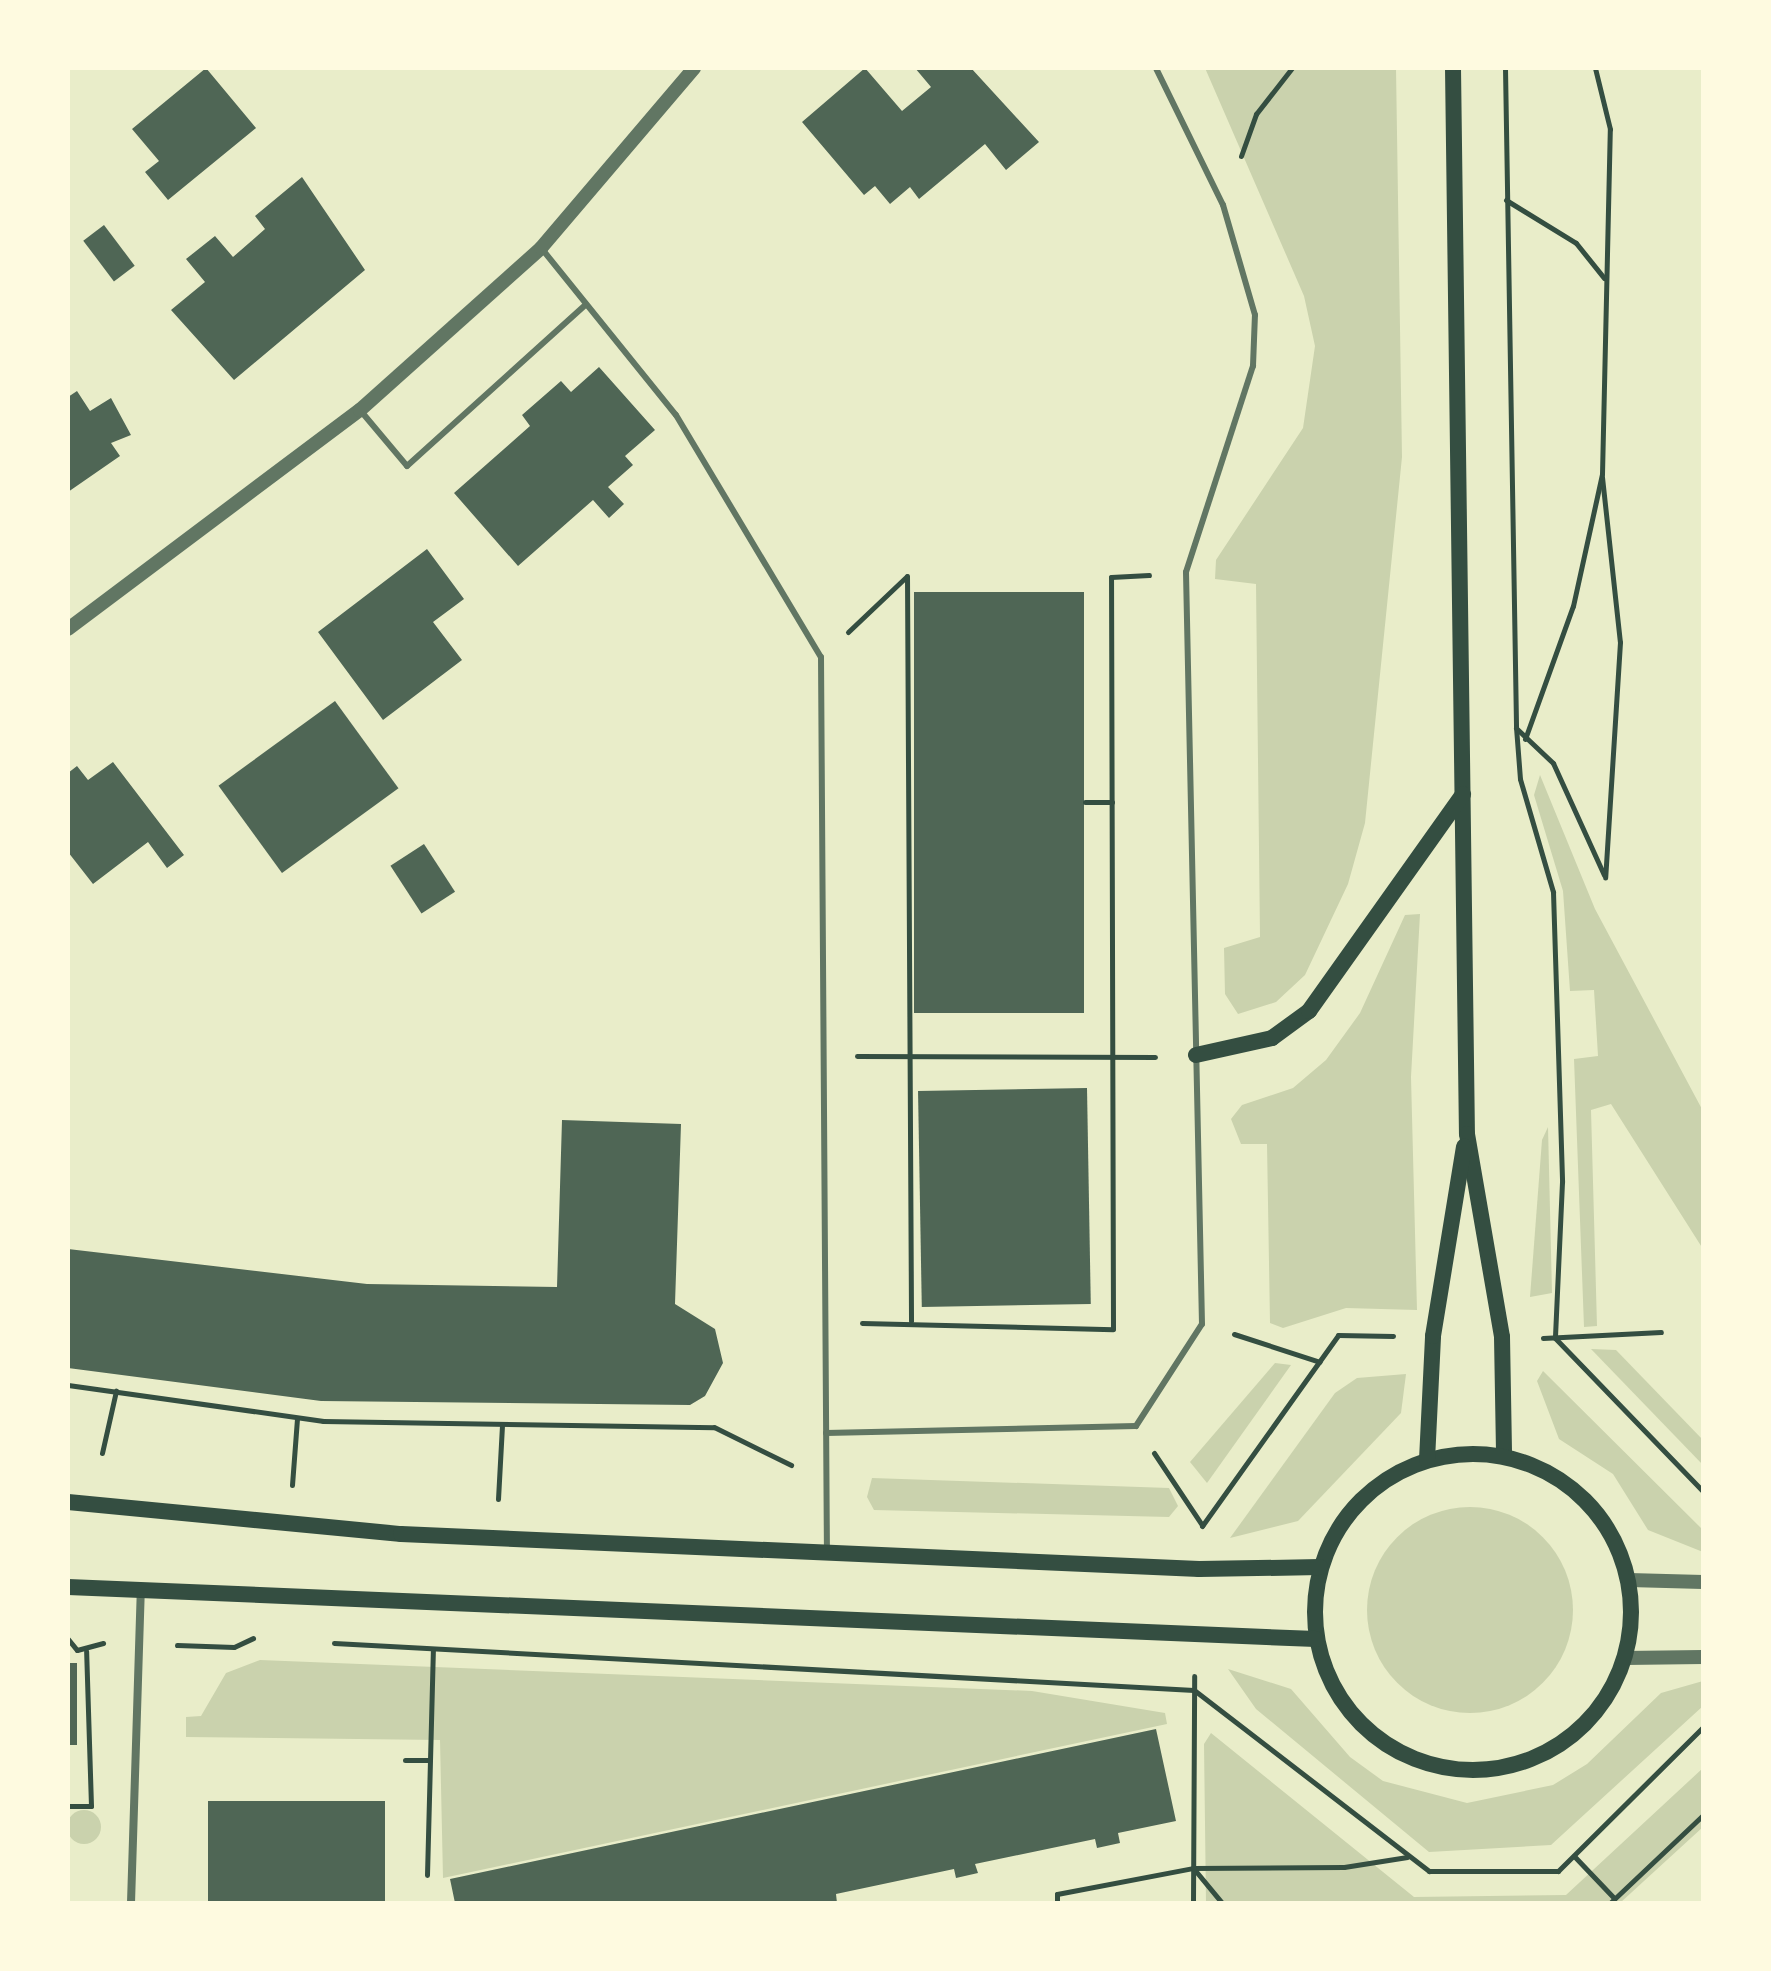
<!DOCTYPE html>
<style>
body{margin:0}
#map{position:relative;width:1771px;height:1971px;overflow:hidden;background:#e9edc9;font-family:Helvetica,sans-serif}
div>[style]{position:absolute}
.green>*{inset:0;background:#cad2ad}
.round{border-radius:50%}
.building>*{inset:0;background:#4f6655;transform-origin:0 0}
.path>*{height:5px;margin:-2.5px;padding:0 2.5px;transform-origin:2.5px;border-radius:2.5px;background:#344e41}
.service>*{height:6px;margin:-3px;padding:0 3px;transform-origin:3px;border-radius:3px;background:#617663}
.minor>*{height:8px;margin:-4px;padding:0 4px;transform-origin:4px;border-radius:4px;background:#617663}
.tertiary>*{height:14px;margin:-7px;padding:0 7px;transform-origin:7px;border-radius:7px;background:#617663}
.secondary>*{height:16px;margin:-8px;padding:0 8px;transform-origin:8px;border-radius:8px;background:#344e41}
.secondary>.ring{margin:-8px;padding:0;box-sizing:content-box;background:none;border:16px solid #344e41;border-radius:50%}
span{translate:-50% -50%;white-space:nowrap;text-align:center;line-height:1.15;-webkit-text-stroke:6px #fefae0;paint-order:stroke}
.frame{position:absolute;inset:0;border:70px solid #fefae0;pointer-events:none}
</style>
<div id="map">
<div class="green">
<i style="clip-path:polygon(1205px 68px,1396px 68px,1402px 457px,1365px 823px,1348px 884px,1305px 975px,1276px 1002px,1238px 1014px,1225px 994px,1224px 948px,1260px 937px,1256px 584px,1215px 579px,1216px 560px,1303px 428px,1315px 346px,1304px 296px)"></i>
<i style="clip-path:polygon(1540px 775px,1595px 909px,1703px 1111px,1703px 1249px,1611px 1104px,1591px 1110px,1597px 1326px,1584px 1327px,1574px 1059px,1598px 1056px,1594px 990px,1570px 991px,1563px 891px,1534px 795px)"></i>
<i style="clip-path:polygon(1420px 914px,1411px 1077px,1417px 1310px,1346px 1308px,1283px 1328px,1270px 1323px,1267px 1144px,1241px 1144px,1231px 1119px,1242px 1105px,1293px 1088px,1326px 1060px,1360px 1013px,1405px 915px)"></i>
<i style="clip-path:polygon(1548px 1127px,1552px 1293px,1530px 1297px,1542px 1140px)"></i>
<i style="clip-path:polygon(1591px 1349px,1616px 1350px,1703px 1440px,1703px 1465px)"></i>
<i style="clip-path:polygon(1275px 1363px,1291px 1365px,1207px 1483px,1190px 1462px)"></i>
<i style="clip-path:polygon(1543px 1371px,1703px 1530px,1703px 1552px,1648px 1530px,1613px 1474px,1559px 1439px,1537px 1381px)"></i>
<i style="clip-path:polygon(1406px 1374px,1401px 1413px,1298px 1521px,1230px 1538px,1335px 1393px,1357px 1378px)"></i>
<i style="clip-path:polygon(872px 1478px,1169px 1488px,1178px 1506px,1169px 1517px,874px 1510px,867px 1497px)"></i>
<i class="round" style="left:1367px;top:1507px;width:206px;height:206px"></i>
<i style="clip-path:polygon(260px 1660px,1032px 1691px,1165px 1713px,1167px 1724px,443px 1878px,440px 1740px,186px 1737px,186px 1717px,201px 1716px,226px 1673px)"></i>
<i style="clip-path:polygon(1228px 1669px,1291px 1689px,1350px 1757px,1383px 1781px,1467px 1803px,1553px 1785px,1587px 1764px,1661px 1693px,1703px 1681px,1703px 1706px,1551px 1845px,1429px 1852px,1256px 1709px)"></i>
<i style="clip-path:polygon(1211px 1733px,1414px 1897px,1566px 1895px,1703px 1768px,1703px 1827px,1620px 1903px,1206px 1903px,1204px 1744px)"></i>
<i class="round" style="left:67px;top:1810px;width:34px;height:34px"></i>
</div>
<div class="building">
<i style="clip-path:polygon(206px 68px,256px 128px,168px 200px,145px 172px,159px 161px,132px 129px)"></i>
<i style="clip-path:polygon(865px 68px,902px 111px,931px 87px,915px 68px,971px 68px,1039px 142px,1006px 170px,985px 144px,919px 199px,910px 187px,890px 204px,875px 186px,864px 195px,802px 122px)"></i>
<i style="clip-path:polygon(302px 177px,365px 270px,234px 380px,171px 310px,205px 282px,186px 259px,215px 236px,233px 257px,265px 229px,255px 216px)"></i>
<i style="left:104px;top:225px;width:51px;height:26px;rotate:53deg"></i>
<i style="clip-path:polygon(599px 367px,655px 430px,625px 456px,633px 465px,608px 487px,624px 504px,609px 518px,593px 500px,518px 566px,454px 493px,530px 426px,522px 415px,561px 381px,571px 392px)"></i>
<i style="clip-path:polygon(77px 391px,90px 411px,111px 398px,131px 435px,111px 443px,120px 456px,68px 492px,68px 397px)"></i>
<i style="clip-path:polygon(427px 549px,464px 599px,433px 622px,462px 660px,383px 720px,318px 632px)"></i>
<i style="left:1084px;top:592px;width:421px;height:170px;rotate:90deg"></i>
<i style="left:335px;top:701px;width:108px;height:144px;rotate:54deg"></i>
<i style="clip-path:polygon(113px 762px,184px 855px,167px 868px,148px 842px,93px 884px,68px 852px,68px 773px,77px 766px,88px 780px)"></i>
<i style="left:424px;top:844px;width:57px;height:40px;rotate:57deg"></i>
<i style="left:1087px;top:1088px;width:216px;height:169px;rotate:89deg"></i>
<i style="clip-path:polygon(562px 1120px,681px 1124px,675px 1304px,715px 1329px,723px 1363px,705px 1396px,690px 1405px,321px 1401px,68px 1368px,68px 1249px,367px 1284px,557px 1287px)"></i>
<i style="left:68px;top:1663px;width:9px;height:82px"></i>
<i style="clip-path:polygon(1156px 1729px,1176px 1821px,1118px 1833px,1120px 1843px,1097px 1848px,1095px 1839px,975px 1864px,978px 1873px,956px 1878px,954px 1869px,836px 1894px,837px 1903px,455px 1903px,450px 1879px)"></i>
<i style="left:208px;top:1801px;width:177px;height:102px"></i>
</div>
<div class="path">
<i style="left:1505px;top:68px;width:659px;rotate:89.04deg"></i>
<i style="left:1516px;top:727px;width:52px;rotate:85.6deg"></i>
<i style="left:1520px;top:779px;width:118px;rotate:73.7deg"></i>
<i style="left:1553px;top:892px;width:290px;rotate:88.2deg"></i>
<i style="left:1562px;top:1182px;width:156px;rotate:92.6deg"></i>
<i style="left:1555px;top:1338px;width:213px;rotate:46deg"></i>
<i style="left:1241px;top:156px;width:45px;rotate:-70.3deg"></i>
<i style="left:1256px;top:114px;width:58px;rotate:-52deg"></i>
<i style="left:1506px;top:200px;width:82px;rotate:31.6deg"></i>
<i style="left:1576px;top:243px;width:45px;rotate:51.3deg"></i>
<i style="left:1602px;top:477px;width:166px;rotate:83.8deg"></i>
<i style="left:1620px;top:642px;width:236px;rotate:93.6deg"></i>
<i style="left:848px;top:632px;width:81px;rotate:-43.5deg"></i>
<i style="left:907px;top:576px;width:745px;rotate:89.69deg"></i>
<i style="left:1516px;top:728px;width:51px;rotate:43.4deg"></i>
<i style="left:1553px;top:763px;width:123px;rotate:65.5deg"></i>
<i style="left:1525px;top:739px;width:141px;rotate:-70.2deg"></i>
<i style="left:1573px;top:606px;width:135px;rotate:-77.6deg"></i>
<i style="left:1602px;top:474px;width:345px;rotate:-88.7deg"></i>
<i style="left:1610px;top:129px;width:63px;rotate:-103.8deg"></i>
<i style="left:1085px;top:802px;width:27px"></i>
<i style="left:857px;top:1056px;width:298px;rotate:0.2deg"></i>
<i style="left:862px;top:1323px;width:251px;rotate:1.4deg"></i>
<i style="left:1113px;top:1329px;width:752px;rotate:-90.15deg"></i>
<i style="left:1111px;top:577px;width:38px;rotate:-3deg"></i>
<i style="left:1234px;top:1334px;width:90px;rotate:18deg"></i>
<i style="left:1543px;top:1338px;width:118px;rotate:-2.9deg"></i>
<i style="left:68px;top:1385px;width:258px;rotate:8deg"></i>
<i style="left:323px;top:1421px;width:391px;rotate:0.9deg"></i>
<i style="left:714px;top:1427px;width:86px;rotate:26.3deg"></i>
<i style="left:102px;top:1453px;width:64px;rotate:-77.3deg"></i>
<i style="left:1154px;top:1453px;width:87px;rotate:56.3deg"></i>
<i style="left:292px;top:1485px;width:67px;rotate:-85.7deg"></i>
<i style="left:498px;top:1499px;width:75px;rotate:-86.9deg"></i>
<i style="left:1202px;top:1526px;width:234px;rotate:-54.5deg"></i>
<i style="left:1338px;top:1335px;width:55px;rotate:1deg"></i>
<i style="left:68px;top:1639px;width:14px;rotate:51deg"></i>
<i style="left:77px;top:1650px;width:27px;rotate:-15deg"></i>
<i style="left:334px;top:1643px;width:861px;rotate:3.13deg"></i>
<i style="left:1194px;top:1690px;width:297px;rotate:37.6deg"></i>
<i style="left:1429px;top:1871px;width:129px"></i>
<i style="left:1558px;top:1871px;width:204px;rotate:-44.8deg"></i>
<i style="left:177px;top:1645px;width:57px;rotate:2deg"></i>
<i style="left:234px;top:1647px;width:21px;rotate:-25deg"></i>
<i style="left:405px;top:1760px;width:23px"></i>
<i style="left:68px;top:1806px;width:23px"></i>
<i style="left:91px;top:1806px;width:155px;rotate:-91.8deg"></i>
<i style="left:1574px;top:1856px;width:57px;rotate:46.4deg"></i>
<i style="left:1194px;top:1869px;width:44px;rotate:50.5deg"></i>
<i style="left:427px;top:1875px;width:225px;rotate:-88.5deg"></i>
<i style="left:1057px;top:1903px;width:9px;rotate:-90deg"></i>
<i style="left:1057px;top:1894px;width:138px;rotate:-10.8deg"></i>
<i style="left:1193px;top:1868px;width:151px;rotate:-0.4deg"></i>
<i style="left:1344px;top:1867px;width:64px;rotate:-9deg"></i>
<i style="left:1193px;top:1903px;width:227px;rotate:-89.7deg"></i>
<i style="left:1610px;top:1903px;width:128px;rotate:-43.4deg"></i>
</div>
<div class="service">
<i style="left:542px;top:249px;width:213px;rotate:51.1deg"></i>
<i style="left:676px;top:415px;width:282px;rotate:59.1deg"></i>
<i style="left:821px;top:657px;width:893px;rotate:89.62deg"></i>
<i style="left:360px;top:410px;width:73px;rotate:50deg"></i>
<i style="left:407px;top:466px;width:241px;rotate:-42.1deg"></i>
<i style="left:826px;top:1433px;width:310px;rotate:-1.3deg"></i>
<i style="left:1136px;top:1426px;width:121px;rotate:-57.1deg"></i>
<i style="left:1202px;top:1324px;width:752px;rotate:-91.22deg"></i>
<i style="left:1186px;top:572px;width:217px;rotate:-72deg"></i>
<i style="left:1253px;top:366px;width:51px;rotate:-87.8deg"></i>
<i style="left:1255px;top:315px;width:115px;rotate:-106.2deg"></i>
<i style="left:1223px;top:205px;width:153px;rotate:-116.1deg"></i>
</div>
<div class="minor">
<i style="left:131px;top:1903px;width:312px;rotate:-88.2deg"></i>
</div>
<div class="tertiary">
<i style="left:68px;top:629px;width:365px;rotate:-36.9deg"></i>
<i style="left:360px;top:410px;width:243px;rotate:-41.8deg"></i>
<i style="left:541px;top:248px;width:236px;rotate:-49.6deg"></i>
<i style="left:1629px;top:1580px;width:74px;rotate:1.5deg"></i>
<i style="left:1625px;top:1658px;width:78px;rotate:-0.7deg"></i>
</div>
<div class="secondary">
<i style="left:1453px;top:68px;width:1066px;rotate:89.25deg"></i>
<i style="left:1467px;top:1134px;width:206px;rotate:80.2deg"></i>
<i style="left:1502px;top:1337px;width:119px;rotate:89deg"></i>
<i style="left:1196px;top:1055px;width:78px;rotate:-12.6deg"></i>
<i style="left:1272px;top:1038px;width:46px;rotate:-36.1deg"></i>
<i style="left:1309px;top:1011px;width:266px;rotate:-54.6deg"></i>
<i class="ring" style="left:1315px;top:1454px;width:300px;height:300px"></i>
<i style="left:1427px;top:1460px;width:124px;rotate:-87.2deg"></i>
<i style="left:1433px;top:1336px;width:192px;rotate:-80.7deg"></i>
<i style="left:68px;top:1502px;width:335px;rotate:5.5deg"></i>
<i style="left:401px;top:1534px;width:799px;rotate:2.51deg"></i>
<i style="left:1199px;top:1569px;width:121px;rotate:-0.9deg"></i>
<i style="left:68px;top:1587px;width:1249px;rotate:2.39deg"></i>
</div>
<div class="frame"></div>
</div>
